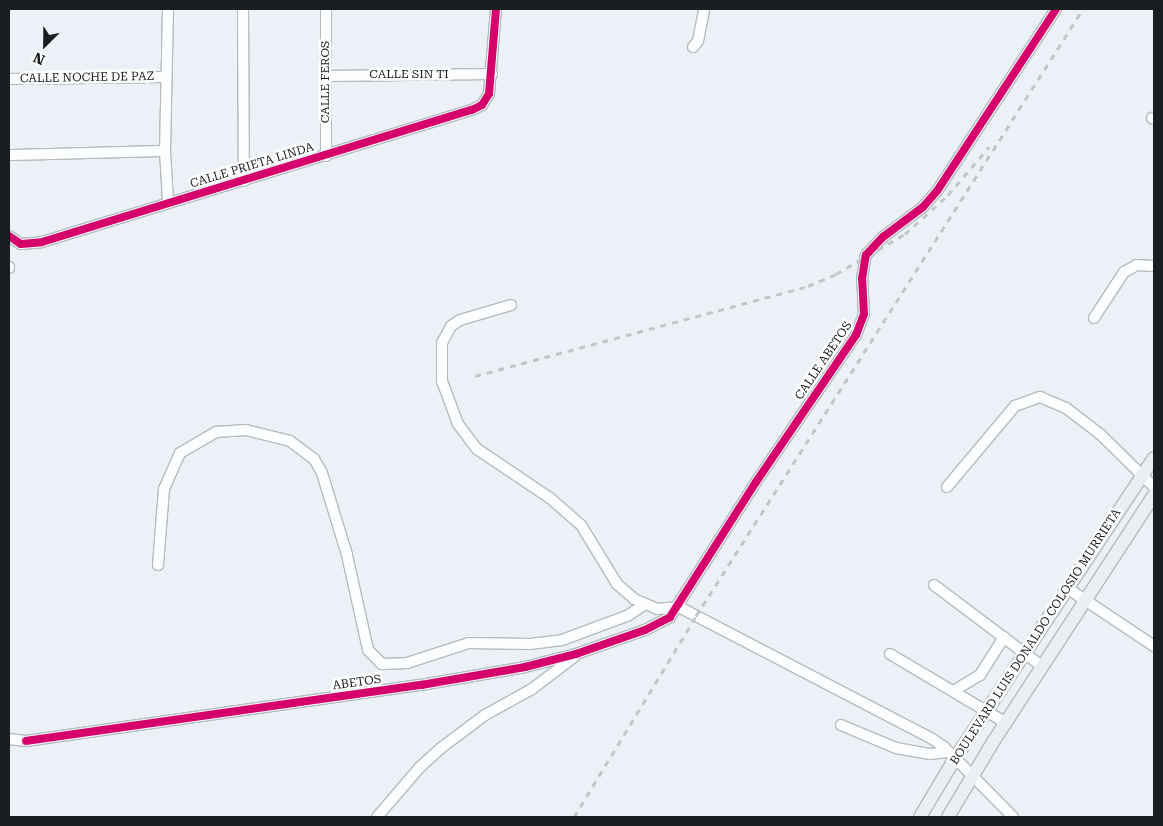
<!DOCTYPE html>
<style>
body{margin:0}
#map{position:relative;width:1163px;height:826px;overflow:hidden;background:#ebf1f6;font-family:"Roboto Serif",serif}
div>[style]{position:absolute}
.roads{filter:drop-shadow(1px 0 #b6bbbe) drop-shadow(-1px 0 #b6bbbe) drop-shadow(0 1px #b6bbbe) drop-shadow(0 -1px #b6bbbe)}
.minor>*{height:10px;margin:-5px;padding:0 5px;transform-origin:5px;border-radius:5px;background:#fcfdfe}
.major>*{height:12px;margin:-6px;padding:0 6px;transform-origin:6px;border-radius:6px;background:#eaeff4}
.rail>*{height:3px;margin-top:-1.5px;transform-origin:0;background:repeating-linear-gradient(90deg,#c3c5c6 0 6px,transparent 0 12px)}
.cycleway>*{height:8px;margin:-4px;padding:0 4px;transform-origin:4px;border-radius:4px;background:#d6006c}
span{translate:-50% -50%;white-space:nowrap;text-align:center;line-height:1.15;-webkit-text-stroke:5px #fdfdfd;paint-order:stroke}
.street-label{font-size:12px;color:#1a1e21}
.frame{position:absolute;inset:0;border:10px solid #1a1e21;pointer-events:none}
.north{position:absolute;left:20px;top:20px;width:50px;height:50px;-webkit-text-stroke:4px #fdfdfd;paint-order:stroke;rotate:203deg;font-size:14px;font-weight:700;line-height:20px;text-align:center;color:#1a1e21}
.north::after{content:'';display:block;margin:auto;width:18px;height:22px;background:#1a1e21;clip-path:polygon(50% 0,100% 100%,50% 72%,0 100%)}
</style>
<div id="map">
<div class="roads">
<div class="minor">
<i style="left:168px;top:9px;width:142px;rotate:91.2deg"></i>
<i style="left:165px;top:151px;width:51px;rotate:86.6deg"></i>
<i style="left:243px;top:9px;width:172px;rotate:89.7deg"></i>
<i style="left:693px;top:47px;width:8px;rotate:-50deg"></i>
<i style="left:698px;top:41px;width:33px;rotate:-79deg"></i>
<i style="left:327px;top:76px;width:165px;rotate:-0.7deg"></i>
<i style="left:9px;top:79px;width:157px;rotate:-0.7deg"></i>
<i style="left:1152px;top:118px;width:2px;rotate:27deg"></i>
<i style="left:9px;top:155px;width:156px;rotate:-1.5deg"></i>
<i style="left:326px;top:156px;width:147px;rotate:-90deg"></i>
<i style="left:9px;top:236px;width:14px;rotate:34deg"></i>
<i style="left:21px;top:244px;width:21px;rotate:-5deg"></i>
<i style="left:42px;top:242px;width:450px;rotate:-17.1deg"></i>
<i style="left:472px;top:110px;width:11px;rotate:-27deg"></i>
<i style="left:482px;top:105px;width:13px;rotate:-58deg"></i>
<i style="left:489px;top:94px;width:85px;rotate:-85.3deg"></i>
<i style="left:9px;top:267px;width:1px;rotate:90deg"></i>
<i style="left:511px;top:305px;width:53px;rotate:163.6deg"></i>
<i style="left:460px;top:320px;width:11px;rotate:146deg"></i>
<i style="left:451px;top:326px;width:19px;rotate:118deg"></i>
<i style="left:442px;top:343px;width:38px;rotate:90deg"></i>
<i style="left:442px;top:381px;width:46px;rotate:69.6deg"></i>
<i style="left:458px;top:424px;width:31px;rotate:53deg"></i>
<i style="left:477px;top:449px;width:88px;rotate:33.9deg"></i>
<i style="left:550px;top:498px;width:41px;rotate:41.1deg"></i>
<i style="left:581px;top:525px;width:69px;rotate:58.6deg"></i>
<i style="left:617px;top:584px;width:23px;rotate:41deg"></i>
<i style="left:634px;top:599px;width:25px;rotate:23deg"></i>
<i style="left:657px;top:609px;width:22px;rotate:-5deg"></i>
<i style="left:679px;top:607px;width:284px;rotate:27.5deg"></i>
<i style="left:931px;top:738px;width:16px;rotate:35deg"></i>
<i style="left:944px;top:747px;width:98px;rotate:45.4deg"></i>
<i style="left:1094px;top:318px;width:55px;rotate:-56.9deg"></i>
<i style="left:1124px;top:272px;width:15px;rotate:-28deg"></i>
<i style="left:1137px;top:265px;width:17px;rotate:3deg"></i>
<i style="left:947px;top:487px;width:106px;rotate:-50deg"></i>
<i style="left:1015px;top:406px;width:27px;rotate:-20deg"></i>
<i style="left:1040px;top:397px;width:28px;rotate:23deg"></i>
<i style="left:1066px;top:408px;width:43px;rotate:37.4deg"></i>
<i style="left:1100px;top:434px;width:76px;rotate:44.5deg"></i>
<i style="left:158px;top:565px;width:76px;rotate:-85.5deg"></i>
<i style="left:164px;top:489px;width:39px;rotate:-66deg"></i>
<i style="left:180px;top:453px;width:42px;rotate:-30.3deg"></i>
<i style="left:216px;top:432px;width:30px;rotate:-4deg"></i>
<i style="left:246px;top:430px;width:45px;rotate:14deg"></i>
<i style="left:290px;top:441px;width:30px;rotate:37deg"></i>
<i style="left:314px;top:459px;width:16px;rotate:60deg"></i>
<i style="left:322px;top:473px;width:86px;rotate:73deg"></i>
<i style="left:347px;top:555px;width:97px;rotate:77.5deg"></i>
<i style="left:368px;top:650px;width:20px;rotate:45deg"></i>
<i style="left:382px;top:664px;width:25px;rotate:-2deg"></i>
<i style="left:407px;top:663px;width:65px;rotate:-17.9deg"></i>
<i style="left:469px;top:643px;width:61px;rotate:0.9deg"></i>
<i style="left:530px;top:644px;width:32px;rotate:-7deg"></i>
<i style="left:562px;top:640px;width:69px;rotate:-20.3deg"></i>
<i style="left:627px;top:616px;width:20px;rotate:-33deg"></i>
<i style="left:934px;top:585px;width:136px;rotate:37deg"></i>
<i style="left:1067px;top:588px;width:105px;rotate:33.7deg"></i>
<i style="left:890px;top:654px;width:135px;rotate:30.7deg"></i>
<i style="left:955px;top:690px;width:29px;rotate:-31deg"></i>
<i style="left:980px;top:675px;width:45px;rotate:-57.7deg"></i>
<i style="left:841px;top:725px;width:60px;rotate:22.7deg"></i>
<i style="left:896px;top:748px;width:35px;rotate:10deg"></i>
<i style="left:930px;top:754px;width:18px;rotate:-6deg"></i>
<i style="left:9px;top:739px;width:17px;rotate:7deg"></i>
<i style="left:26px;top:741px;width:399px;rotate:-8.1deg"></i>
<i style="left:421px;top:685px;width:106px;rotate:-9.8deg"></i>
<i style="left:525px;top:667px;width:53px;rotate:-14.3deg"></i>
<i style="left:576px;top:654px;width:73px;rotate:-19.2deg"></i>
<i style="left:645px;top:630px;width:28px;rotate:-27deg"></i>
<i style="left:670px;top:617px;width:160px;rotate:-57.5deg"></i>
<i style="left:756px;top:482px;width:178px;rotate:-55.8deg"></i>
<i style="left:856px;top:335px;width:22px;rotate:-69deg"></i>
<i style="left:864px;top:314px;width:35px;rotate:-93deg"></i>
<i style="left:862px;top:279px;width:24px;rotate:-81deg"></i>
<i style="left:866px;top:255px;width:25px;rotate:-47deg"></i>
<i style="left:883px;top:237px;width:50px;rotate:-36.9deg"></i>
<i style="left:923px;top:207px;width:21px;rotate:-49deg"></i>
<i style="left:937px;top:191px;width:217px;rotate:-56.8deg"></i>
<i style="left:377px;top:817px;width:66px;rotate:-49.3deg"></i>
<i style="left:420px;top:767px;width:28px;rotate:-42deg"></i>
<i style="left:441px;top:748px;width:55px;rotate:-36.9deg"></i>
<i style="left:485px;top:715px;width:54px;rotate:-29deg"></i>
<i style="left:532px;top:689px;width:53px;rotate:-37.3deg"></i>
</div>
<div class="major">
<i style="left:920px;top:817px;width:66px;rotate:-59.2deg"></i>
<i style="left:954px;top:760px;width:362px;rotate:-56.5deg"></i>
<i style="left:948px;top:817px;width:87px;rotate:-59deg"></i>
<i style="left:993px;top:742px;width:295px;rotate:-56.9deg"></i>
</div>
</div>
<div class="rail">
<i style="left:475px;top:376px;width:345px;rotate:-15.1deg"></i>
<i style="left:808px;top:286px;width:30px;rotate:-23deg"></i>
<i style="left:836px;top:274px;width:80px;rotate:-30.1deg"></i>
<i style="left:905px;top:234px;width:58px;rotate:-42.2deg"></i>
<i style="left:948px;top:195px;width:63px;rotate:-49.5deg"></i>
<i style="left:574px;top:817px;width:235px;rotate:-58.7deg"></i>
<i style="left:696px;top:616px;width:720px;rotate:-57.48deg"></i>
</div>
<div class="cycleway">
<i style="left:9px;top:236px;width:14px;rotate:34deg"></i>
<i style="left:21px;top:244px;width:21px;rotate:-5deg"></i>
<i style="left:42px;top:242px;width:450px;rotate:-17.1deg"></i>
<i style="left:472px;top:110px;width:11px;rotate:-27deg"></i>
<i style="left:482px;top:105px;width:13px;rotate:-58deg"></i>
<i style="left:489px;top:94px;width:85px;rotate:-85.3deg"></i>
<i style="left:26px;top:741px;width:399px;rotate:-8.1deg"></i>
<i style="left:421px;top:685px;width:106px;rotate:-9.8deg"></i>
<i style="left:525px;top:667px;width:53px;rotate:-14.3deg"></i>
<i style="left:576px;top:654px;width:73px;rotate:-19.2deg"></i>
<i style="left:645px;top:630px;width:28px;rotate:-27deg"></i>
<i style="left:670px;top:617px;width:160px;rotate:-57.5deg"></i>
<i style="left:756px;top:482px;width:178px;rotate:-55.8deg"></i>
<i style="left:856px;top:335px;width:22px;rotate:-69deg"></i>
<i style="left:864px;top:314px;width:35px;rotate:-93deg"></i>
<i style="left:862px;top:279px;width:24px;rotate:-81deg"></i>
<i style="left:866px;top:255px;width:25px;rotate:-47deg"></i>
<i style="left:883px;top:237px;width:50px;rotate:-36.9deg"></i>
<i style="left:923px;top:207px;width:21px;rotate:-49deg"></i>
<i style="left:937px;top:191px;width:217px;rotate:-56.8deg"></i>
</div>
<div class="street-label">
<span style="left:409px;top:75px">CALLE SIN TI</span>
<span style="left:87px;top:78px;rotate:-1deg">CALLE NOCHE DE PAZ</span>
<span style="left:326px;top:82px;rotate:-90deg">CALLE FEROS</span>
<span style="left:252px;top:166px;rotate:-17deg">CALLE PRIETA LINDA</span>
<span style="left:824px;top:361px;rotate:-56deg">CALLE ABETOS</span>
<span style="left:1036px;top:637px;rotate:-57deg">BOULEVARD LUIS DONALDO COLOSIO MURRIETA</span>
<span style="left:357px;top:683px;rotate:-8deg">ABETOS</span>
</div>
<div class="frame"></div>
<div class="north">N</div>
</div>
